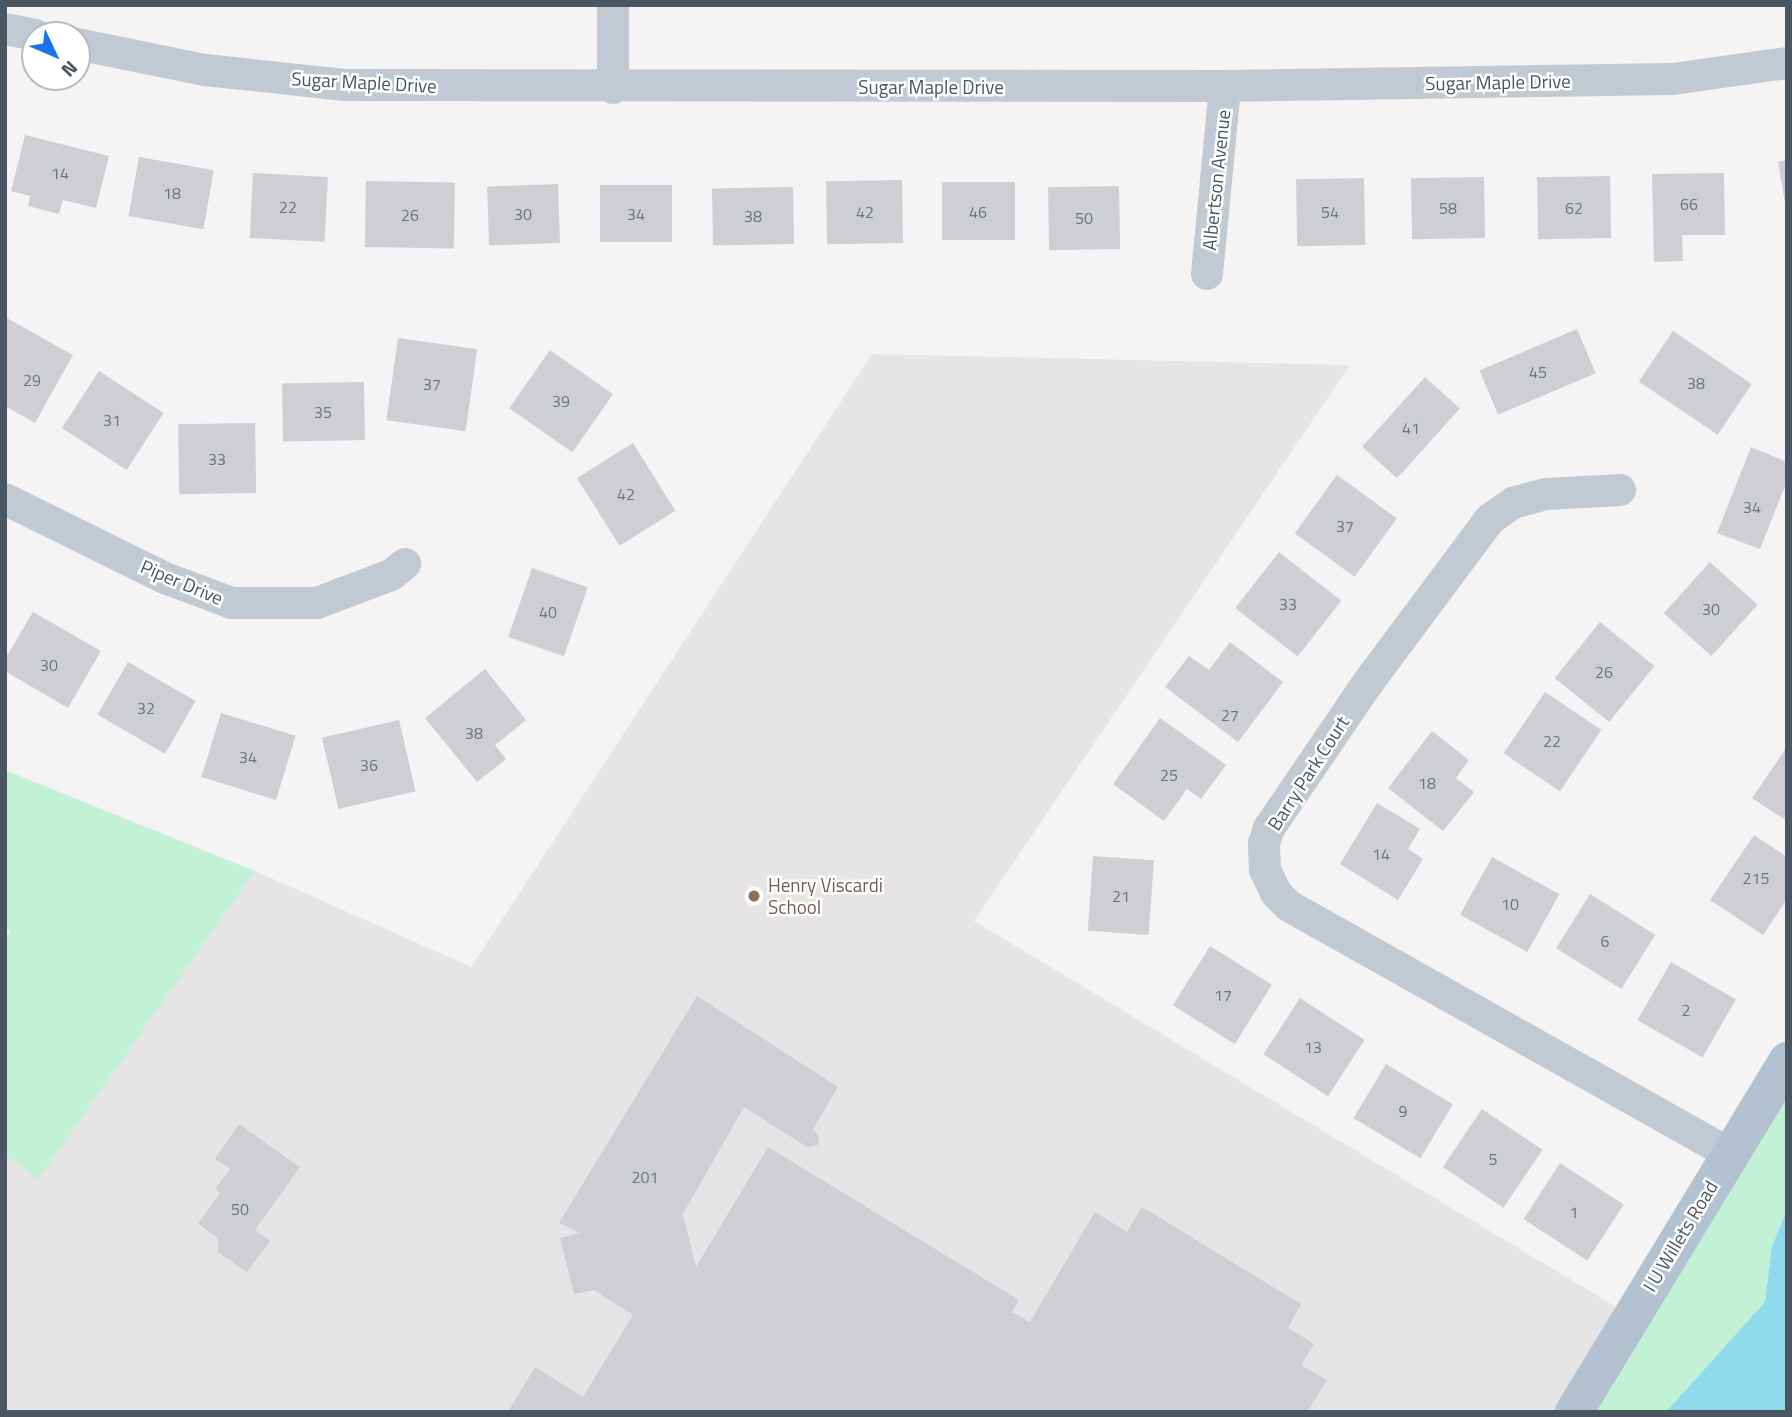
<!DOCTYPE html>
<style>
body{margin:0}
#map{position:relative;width:1792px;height:1417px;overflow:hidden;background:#f5f3f3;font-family:"Titillium Web",sans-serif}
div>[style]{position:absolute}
.education>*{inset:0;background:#e6e4e5}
.green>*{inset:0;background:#c3f1d5}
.water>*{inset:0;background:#90daee}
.building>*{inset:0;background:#cdcfd5;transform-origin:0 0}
.minor>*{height:32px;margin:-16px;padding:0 16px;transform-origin:16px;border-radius:16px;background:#c1cad2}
.major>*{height:38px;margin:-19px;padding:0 19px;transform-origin:19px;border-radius:19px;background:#b3c2d1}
.dots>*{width:19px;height:19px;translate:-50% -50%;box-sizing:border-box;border:4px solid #fff;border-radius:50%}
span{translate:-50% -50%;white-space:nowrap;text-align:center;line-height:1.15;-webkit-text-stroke:5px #fff;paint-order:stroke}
.number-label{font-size:16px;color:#6b747e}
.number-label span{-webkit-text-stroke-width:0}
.street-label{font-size:19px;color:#4a5661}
.education-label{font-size:19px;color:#785e54}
.left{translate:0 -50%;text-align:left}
.frame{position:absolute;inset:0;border:7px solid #4a5661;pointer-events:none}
.north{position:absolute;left:21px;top:21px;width:70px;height:70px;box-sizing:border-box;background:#fff;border:2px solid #b7bbc0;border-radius:50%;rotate:134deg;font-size:19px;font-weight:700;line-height:28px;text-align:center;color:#4a5661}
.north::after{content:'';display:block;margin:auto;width:24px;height:32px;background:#1a73e8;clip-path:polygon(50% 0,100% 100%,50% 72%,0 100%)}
</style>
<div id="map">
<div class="education">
<i style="clip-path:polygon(872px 354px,1350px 365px,974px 921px,1631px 1316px,1574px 1412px,5px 1412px,5px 1154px,38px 1180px,255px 871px,471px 967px)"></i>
</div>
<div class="green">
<i style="clip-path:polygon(5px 770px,255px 871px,38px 1180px,5px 1154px,5px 939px,10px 932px,5px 928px)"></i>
<i style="clip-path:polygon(1787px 1093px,1787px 1412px,1588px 1412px)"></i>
</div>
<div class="water">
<i style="clip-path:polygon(1787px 1210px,1787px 1412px,1666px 1412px,1765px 1302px,1772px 1247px)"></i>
</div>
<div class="building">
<i style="clip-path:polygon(25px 135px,109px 156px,96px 208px,63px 200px,59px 214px,28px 206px,30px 196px,11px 191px)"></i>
<i style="left:139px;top:157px;width:76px;height:60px;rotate:10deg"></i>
<i style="clip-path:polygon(1787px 160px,1787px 203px,1785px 203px,1778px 162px)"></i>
<i style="left:253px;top:173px;width:75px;height:65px;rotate:3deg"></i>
<i style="clip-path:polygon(1724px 173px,1725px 235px,1682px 235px,1683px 261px,1654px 262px,1652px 174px)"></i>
<i style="left:1610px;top:176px;width:62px;height:73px;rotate:89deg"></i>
<i style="left:1484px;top:177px;width:61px;height:73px;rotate:89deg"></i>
<i style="left:1364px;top:178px;width:67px;height:68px;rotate:89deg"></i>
<i style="left:902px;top:180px;width:63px;height:76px;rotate:89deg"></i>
<i style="left:366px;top:181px;width:89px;height:66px;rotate:1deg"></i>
<i style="left:1015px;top:182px;width:58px;height:73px;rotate:90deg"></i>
<i style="left:558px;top:184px;width:59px;height:71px;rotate:88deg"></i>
<i style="left:672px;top:185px;width:57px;height:72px;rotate:90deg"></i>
<i style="left:1119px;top:186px;width:63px;height:71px;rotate:89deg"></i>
<i style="left:793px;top:187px;width:57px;height:81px;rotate:89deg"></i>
<i style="clip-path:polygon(5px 317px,73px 355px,35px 423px,5px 406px)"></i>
<i style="left:1577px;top:329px;width:48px;height:106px;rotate:67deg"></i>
<i style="left:1673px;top:331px;width:95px;height:61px;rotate:34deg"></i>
<i style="left:398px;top:338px;width:80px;height:83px;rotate:8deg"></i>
<i style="left:550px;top:350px;width:77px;height:71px;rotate:35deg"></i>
<i style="left:99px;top:371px;width:77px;height:68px;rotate:33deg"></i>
<i style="left:1425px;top:377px;width:47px;height:94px;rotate:42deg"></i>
<i style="left:364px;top:382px;width:58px;height:82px;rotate:89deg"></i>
<i style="left:255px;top:423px;width:70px;height:77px;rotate:89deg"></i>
<i style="left:633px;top:443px;width:80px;height:66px;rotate:58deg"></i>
<i style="clip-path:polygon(1751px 447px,1787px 462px,1787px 481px,1760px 549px,1717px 533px)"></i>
<i style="left:1337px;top:475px;width:74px;height:72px;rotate:36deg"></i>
<i style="left:1279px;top:552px;width:79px;height:71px;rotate:38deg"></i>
<i style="left:1710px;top:562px;width:64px;height:69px;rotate:42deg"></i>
<i style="left:532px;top:568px;width:59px;height:73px;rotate:19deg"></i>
<i style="clip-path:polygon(33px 612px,101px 651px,68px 708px,5px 671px,5px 659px)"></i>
<i style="left:1600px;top:622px;width:70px;height:72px;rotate:39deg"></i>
<i style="clip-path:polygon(1230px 642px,1283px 682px,1238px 742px,1165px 687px,1189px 656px,1209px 670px)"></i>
<i style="left:128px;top:662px;width:78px;height:61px;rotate:30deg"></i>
<i style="clip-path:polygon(485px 669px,526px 720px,495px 745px,506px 759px,477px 782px,425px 718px)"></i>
<i style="left:1545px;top:692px;width:68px;height:74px;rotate:34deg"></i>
<i style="left:221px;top:713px;width:78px;height:67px;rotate:17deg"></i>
<i style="clip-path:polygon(1160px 718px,1226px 765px,1201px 799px,1187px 789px,1164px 821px,1113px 784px)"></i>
<i style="left:399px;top:720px;width:73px;height:79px;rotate:77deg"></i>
<i style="clip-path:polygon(1432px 731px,1469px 760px,1456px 778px,1474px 792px,1443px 831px,1388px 788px)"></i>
<i style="clip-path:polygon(1787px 747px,1787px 821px,1752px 798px)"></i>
<i style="clip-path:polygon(1377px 803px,1420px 829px,1408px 849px,1423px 859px,1398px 900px,1340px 864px)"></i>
<i style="clip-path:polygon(1754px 835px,1787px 857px,1787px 899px,1763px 935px,1710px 900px)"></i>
<i style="left:1093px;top:856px;width:61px;height:75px;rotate:4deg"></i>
<i style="left:1492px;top:857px;width:77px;height:66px;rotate:29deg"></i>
<i style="left:1590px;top:894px;width:77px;height:64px;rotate:32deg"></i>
<i style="left:1210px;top:946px;width:73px;height:70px;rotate:32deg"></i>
<i style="left:1671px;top:962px;width:75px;height:67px;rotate:30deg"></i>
<i style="clip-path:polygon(697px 996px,838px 1087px,813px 1129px,819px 1136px,818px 1145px,807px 1147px,744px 1107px,683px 1214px,696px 1267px,768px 1147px,1019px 1300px,1012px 1312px,1030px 1322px,1095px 1212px,1127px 1232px,1142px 1207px,1301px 1304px,1288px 1328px,1314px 1344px,1301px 1365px,1327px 1380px,1307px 1412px,508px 1412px,535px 1367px,583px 1397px,633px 1315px,594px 1290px,574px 1294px,560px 1238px,580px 1233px,559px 1223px)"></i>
<i style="left:1300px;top:998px;width:77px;height:67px;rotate:33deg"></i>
<i style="left:1386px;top:1064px;width:78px;height:63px;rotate:31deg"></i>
<i style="left:1482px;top:1109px;width:73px;height:70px;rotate:34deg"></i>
<i style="clip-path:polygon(239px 1124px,300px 1167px,255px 1230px,270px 1241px,247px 1272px,218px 1252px,218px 1238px,198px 1224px,220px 1193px,215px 1189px,230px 1169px,215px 1159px)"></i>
<i style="left:1560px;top:1163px;width:76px;height:67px;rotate:33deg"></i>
</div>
<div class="minor">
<i style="left:613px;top:5px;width:83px;rotate:90deg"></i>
<i style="left:5px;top:29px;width:31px;rotate:11deg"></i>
<i style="left:77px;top:44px;width:131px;rotate:11.5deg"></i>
<i style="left:205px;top:70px;width:141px;rotate:6.1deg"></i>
<i style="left:345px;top:85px;width:880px;rotate:0.07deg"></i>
<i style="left:1225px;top:86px;width:448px;rotate:-0.9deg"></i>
<i style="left:1673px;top:79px;width:115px;rotate:-8deg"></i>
<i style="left:1207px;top:274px;width:189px;rotate:-84.5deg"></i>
<i style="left:1620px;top:490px;width:74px;rotate:176.9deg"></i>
<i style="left:1546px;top:494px;width:34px;rotate:165deg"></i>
<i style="left:1513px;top:503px;width:28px;rotate:145deg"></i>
<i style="left:1490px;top:519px;width:206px;rotate:126.7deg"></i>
<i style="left:1367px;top:684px;width:174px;rotate:124.2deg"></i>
<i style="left:1269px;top:828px;width:16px;rotate:108deg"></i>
<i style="left:1264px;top:843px;width:27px;rotate:88deg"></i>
<i style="left:1265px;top:870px;width:25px;rotate:64deg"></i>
<i style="left:1276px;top:893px;width:18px;rotate:45deg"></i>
<i style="left:1289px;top:906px;width:506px;rotate:29.35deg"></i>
<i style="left:5px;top:499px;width:178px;rotate:26.3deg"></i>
<i style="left:165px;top:578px;width:72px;rotate:20.5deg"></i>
<i style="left:232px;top:603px;width:85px"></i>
<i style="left:317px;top:603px;width:79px;rotate:-20.7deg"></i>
<i style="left:391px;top:575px;width:18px;rotate:-38deg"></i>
</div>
<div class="major">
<i style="left:1574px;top:1412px;width:411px;rotate:-58.7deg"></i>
</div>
<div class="dots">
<i style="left:754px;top:896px;background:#8d6e63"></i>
</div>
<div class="number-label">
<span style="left:60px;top:173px">14</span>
<span style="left:172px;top:193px">18</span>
<span style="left:1689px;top:204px">66</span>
<span style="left:288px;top:207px">22</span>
<span style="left:1448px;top:208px">58</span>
<span style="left:1574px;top:208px">62</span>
<span style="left:865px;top:212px">42</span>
<span style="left:978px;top:212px">46</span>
<span style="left:1330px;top:212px">54</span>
<span style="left:523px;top:214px">30</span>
<span style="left:636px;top:214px">34</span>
<span style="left:410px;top:215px">26</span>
<span style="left:753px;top:216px">38</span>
<span style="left:1084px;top:218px">50</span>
<span style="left:1538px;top:372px">45</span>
<span style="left:32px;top:380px">29</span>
<span style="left:1696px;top:383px">38</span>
<span style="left:432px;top:384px">37</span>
<span style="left:561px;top:401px">39</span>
<span style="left:323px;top:412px">35</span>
<span style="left:112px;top:420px">31</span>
<span style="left:1411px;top:428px">41</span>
<span style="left:217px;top:459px">33</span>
<span style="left:626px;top:494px">42</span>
<span style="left:1752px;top:507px">34</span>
<span style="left:1345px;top:526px">37</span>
<span style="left:1288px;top:604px">33</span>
<span style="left:1711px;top:609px">30</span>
<span style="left:548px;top:612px">40</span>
<span style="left:49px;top:665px">30</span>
<span style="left:1604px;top:672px">26</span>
<span style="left:146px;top:708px">32</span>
<span style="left:1230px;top:715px">27</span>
<span style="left:474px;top:733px">38</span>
<span style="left:1552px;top:741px">22</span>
<span style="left:248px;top:757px">34</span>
<span style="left:369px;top:765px">36</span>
<span style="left:1169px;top:775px">25</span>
<span style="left:1427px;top:783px">18</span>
<span style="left:1381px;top:854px">14</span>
<span style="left:1756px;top:878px">215</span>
<span style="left:1121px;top:896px">21</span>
<span style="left:1510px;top:904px">10</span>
<span style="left:1605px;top:941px">6</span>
<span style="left:1223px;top:995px">17</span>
<span style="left:1686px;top:1010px">2</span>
<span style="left:1313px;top:1047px">13</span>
<span style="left:1403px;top:1111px">9</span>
<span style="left:1493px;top:1159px">5</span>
<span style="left:645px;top:1177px">201</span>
<span style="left:240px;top:1209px">50</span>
<span style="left:1574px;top:1212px">1</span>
</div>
<div class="street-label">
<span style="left:364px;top:82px;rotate:3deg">Sugar Maple Drive</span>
<span style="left:1498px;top:82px;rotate:-1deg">Sugar Maple Drive</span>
<span style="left:931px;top:87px">Sugar Maple Drive</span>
<span style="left:1216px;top:180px;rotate:-84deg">Albertson Avenue</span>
<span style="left:182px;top:582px;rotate:23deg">Piper Drive</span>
<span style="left:1308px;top:773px;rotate:-57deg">Barry Park Court</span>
<span style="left:1680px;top:1236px;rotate:-59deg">I U Willets Road</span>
</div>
<div class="education-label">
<span class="left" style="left:768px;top:896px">Henry Viscardi<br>School</span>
</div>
<div class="frame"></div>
<div class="north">N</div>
</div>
